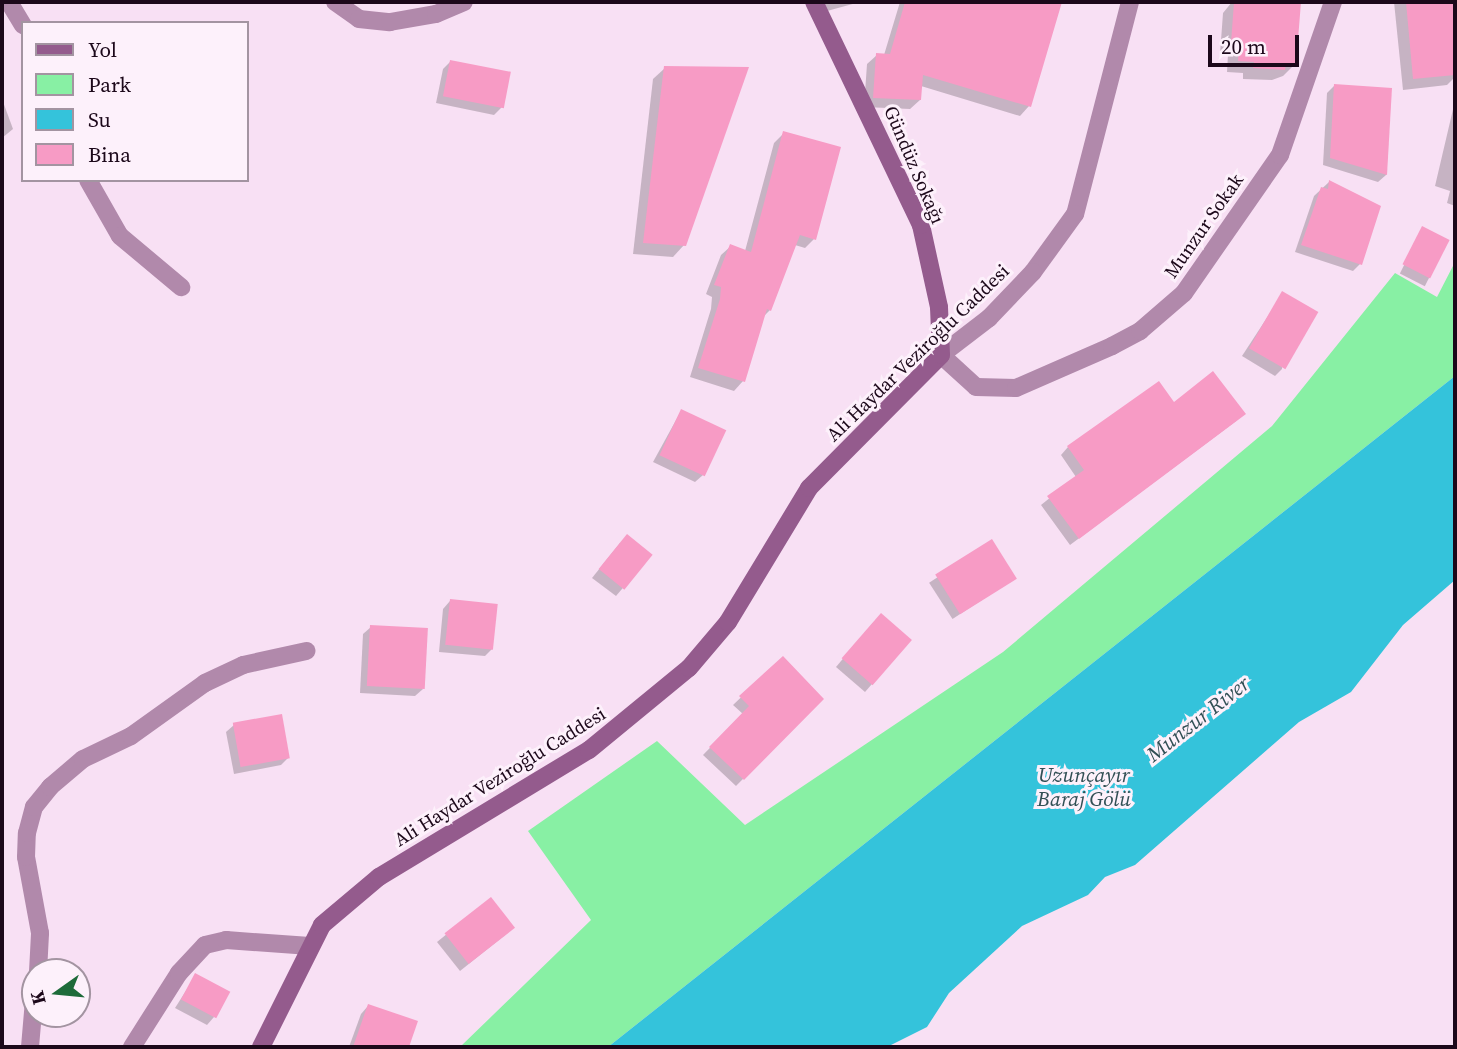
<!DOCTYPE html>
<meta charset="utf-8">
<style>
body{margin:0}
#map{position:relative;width:1457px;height:1049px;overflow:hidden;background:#f8e0f4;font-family:"Source Serif 4",serif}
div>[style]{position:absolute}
.green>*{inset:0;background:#88f0a4}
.water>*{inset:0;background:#34c3db}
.shadow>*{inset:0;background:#0003;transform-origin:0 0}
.building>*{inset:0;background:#f79bc5;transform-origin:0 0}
.minor>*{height:18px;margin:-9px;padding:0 9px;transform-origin:9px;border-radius:9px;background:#b189ab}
.secondary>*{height:18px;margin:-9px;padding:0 9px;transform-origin:9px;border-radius:9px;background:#945b8d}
span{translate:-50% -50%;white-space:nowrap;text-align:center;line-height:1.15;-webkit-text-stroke:6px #fdf1fb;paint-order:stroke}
.street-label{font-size:19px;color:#1c081a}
.water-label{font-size:21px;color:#324f55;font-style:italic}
.frame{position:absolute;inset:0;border:4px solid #1c081a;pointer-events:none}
.legend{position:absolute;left:21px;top:21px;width:228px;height:161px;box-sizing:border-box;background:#fdf1fb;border:2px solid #a394a1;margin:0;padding:9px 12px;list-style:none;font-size:21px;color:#1c081a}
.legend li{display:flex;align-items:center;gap:14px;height:35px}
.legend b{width:35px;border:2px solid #a394a1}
.north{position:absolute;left:21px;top:958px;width:70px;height:70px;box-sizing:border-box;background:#fdf1fb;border:2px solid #a394a1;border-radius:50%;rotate:255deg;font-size:19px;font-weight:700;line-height:28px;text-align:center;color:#1c081a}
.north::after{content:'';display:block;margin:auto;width:24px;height:32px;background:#1e6b3a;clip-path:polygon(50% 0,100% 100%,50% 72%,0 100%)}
.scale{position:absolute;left:1208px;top:35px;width:91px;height:32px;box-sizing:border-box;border:4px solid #1c081a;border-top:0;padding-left:9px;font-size:21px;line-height:24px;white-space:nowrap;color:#1c081a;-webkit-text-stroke:5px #fdf1fb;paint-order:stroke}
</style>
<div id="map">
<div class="green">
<i style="clip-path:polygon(1455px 262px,1455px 376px,608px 1047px,460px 1047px,591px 920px,528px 831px,657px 741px,745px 825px,1003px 652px,1272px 426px,1395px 273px,1437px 297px)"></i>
</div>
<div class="water">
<i style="clip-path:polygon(1455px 376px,1455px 580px,1403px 625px,1351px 692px,1299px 722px,1135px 865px,1105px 877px,1088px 895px,1022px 926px,949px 993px,927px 1027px,887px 1047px,608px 1047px)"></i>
</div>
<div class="shadow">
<i style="clip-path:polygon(824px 2px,860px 2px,827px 11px)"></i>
<i style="clip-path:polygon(900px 2px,1060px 2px,1029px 106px,1020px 116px,921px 86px,920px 100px,910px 109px,864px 107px,867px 64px,877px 55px,884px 55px)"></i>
<i style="clip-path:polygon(1232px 2px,1299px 2px,1295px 64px,1283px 76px,1272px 80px,1243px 79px,1243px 73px,1227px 72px,1228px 54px,1220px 54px,1223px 13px)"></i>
<i style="clip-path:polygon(1394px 2px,1451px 2px,1455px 77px,1447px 85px,1403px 90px)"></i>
<i style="clip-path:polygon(450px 62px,502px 107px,494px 115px,436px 103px,443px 69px)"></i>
<i style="clip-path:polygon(665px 68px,684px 245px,673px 257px,633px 254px,653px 79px)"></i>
<i style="clip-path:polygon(1334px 86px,1390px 89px,1386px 175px,1378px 182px,1323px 165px,1327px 93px)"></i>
<i style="clip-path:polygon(2px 99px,13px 129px,2px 138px)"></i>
<i style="clip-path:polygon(1454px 105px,1455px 104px,1455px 206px,1447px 203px,1450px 191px,1435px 186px)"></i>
<i style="clip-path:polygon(784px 133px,814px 239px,805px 248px,795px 245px,770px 310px,763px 317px,743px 381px,734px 391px,690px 377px,711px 309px,712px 297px,706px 294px,721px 255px,731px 246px,745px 251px,774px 143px)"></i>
<i style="clip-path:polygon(1329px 182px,1360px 264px,1353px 271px,1295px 252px,1314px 196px)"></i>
<i style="left:1423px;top:228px;width:28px;height:51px;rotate:27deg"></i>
<i style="clip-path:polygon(1283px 293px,1282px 369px,1275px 376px,1242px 356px)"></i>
<i style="clip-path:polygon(1173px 405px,1236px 421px,1070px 545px,1041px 505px,1076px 477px,1061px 455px,1068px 447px)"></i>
<i style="clip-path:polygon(681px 411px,703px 475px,695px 482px,653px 462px)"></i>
<i style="left:992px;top:542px;width:43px;height:75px;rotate:57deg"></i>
<i style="clip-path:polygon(620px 543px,651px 555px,616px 596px,592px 578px)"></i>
<i style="clip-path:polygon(450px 601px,492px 649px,485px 656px,439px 652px,443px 609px)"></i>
<i style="clip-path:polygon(873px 623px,872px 684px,865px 692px,836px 667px)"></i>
<i style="clip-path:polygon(371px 627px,423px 689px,415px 696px,360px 693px,363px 634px)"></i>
<i style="clip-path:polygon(782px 658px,822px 699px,736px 786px,703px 755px,743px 714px,733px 705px)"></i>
<i style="clip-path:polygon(234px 725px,288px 758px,281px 765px,234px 774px,226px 732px)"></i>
<i style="clip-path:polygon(490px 899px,505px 935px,460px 971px,437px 942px)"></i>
<i style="clip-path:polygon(196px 975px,214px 1017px,207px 1025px,175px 1008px)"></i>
<i style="clip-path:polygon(368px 1006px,416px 1022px,408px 1047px,349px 1047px,361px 1014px)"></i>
</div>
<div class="building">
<i style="clip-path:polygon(905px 2px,1062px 2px,1031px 107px,923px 75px,921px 100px,873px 98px,876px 53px,890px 54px)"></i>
<i style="clip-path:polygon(1234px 2px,1301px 2px,1296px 65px,1286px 64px,1285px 70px,1253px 68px,1254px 62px,1238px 61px,1239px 44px,1231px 43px)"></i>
<i style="clip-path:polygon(1406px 2px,1453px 2px,1455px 75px,1413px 79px)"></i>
<i style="left:450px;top:60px;width:62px;height:37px;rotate:11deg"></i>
<i style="clip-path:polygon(664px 66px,749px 67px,686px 246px,643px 243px)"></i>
<i style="clip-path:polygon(1334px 84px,1392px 88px,1387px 175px,1330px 158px)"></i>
<i style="clip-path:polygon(783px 131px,841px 147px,816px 240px,800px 235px,771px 311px,767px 309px,745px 382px,698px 368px,720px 299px,721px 287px,714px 285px,730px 244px,751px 252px)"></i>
<i style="clip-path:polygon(1329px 180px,1381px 206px,1362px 265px,1301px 245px,1321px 187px,1328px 189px)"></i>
<i style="left:1422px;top:226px;width:31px;height:43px;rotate:27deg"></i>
<i style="left:1282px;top:291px;width:42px;height:66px;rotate:30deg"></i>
<i style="clip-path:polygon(1213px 371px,1246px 414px,1079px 539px,1047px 496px,1084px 470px,1067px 446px,1159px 381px,1174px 402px)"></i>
<i style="left:681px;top:409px;width:50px;height:51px;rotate:25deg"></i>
<i style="left:627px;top:534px;width:33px;height:45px;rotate:39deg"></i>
<i style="left:992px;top:539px;width:47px;height:67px;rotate:58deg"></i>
<i style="left:450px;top:599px;width:48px;height:46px;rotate:6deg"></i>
<i style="left:881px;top:613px;width:41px;height:60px;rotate:41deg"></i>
<i style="left:370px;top:625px;width:58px;height:61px;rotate:3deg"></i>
<i style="clip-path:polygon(783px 656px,824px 699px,744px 780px,709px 747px,749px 706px,739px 696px)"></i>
<i style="left:282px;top:714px;width:45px;height:50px;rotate:80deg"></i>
<i style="left:491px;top:897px;width:39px;height:59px;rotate:52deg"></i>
<i style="left:195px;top:973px;width:40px;height:30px;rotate:28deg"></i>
<i style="clip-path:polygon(368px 1004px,418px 1021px,409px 1047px,353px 1047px)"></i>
</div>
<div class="minor">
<i style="left:9px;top:2px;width:27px;rotate:59deg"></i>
<i style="left:335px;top:2px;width:29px;rotate:35deg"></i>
<i style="left:359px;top:19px;width:31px;rotate:6deg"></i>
<i style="left:390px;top:22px;width:47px;rotate:-9.9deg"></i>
<i style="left:436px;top:14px;width:30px;rotate:-23deg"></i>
<i style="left:1130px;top:2px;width:219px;rotate:104.5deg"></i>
<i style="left:1075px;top:214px;width:72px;rotate:125.9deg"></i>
<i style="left:1033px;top:272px;width:64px;rotate:133.7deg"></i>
<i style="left:989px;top:318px;width:61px;rotate:142.4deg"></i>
<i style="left:941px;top:355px;width:47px;rotate:42.4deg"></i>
<i style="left:976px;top:387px;width:40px;rotate:1.4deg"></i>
<i style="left:1016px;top:388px;width:105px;rotate:-23.6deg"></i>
<i style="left:1112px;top:346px;width:32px;rotate:-28deg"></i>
<i style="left:1140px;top:331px;width:58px;rotate:-40.8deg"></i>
<i style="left:1184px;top:293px;width:168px;rotate:-55.2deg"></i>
<i style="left:1280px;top:155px;width:162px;rotate:-70.9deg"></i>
<i style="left:88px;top:180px;width:64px;rotate:60.3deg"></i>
<i style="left:120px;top:236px;width:80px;rotate:39.9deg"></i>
<i style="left:38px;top:972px;width:39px;rotate:-87deg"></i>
<i style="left:40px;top:933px;width:77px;rotate:-100.4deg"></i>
<i style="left:26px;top:857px;width:24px;rotate:-88deg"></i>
<i style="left:27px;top:833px;width:27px;rotate:-75deg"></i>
<i style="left:34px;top:807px;width:26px;rotate:-51deg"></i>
<i style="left:50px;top:787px;width:43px;rotate:-40.3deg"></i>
<i style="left:83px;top:759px;width:53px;rotate:-25.6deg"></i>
<i style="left:131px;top:736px;width:91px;rotate:-35.6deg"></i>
<i style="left:205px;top:683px;width:42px;rotate:-25.3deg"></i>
<i style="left:243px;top:665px;width:65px;rotate:-12.5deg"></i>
<i style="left:30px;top:1047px;width:58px;rotate:-85.1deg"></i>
<i style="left:132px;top:1047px;width:88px;rotate:-57.6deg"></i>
<i style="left:179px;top:973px;width:38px;rotate:-47deg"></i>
<i style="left:205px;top:945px;width:22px;rotate:-13deg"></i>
<i style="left:226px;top:940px;width:84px;rotate:4.1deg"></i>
</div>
<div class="secondary">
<i style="left:261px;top:1047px;width:136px;rotate:-63.4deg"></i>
<i style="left:322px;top:925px;width:75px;rotate:-40.1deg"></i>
<i style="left:379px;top:877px;width:245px;rotate:-31.2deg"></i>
<i style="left:589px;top:750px;width:129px;rotate:-39.4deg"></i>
<i style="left:689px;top:668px;width:60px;rotate:-49.7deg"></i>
<i style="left:728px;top:622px;width:157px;rotate:-58.8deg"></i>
<i style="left:809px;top:488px;width:187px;rotate:-45.2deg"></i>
<i style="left:941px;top:355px;width:48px;rotate:-92.4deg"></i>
<i style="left:939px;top:307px;width:84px;rotate:-102.4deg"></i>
<i style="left:921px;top:225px;width:247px;rotate:-115.6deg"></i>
</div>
<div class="street-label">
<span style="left:914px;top:165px;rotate:67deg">Gündüz Sokağı</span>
<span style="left:1204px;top:226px;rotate:-55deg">Munzur Sokak</span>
<span style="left:918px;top:353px;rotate:-44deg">Ali Haydar Veziroğlu Caddesi</span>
<span style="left:500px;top:777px;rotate:-32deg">Ali Haydar Veziroğlu Caddesi</span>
</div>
<div class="water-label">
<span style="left:1198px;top:719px;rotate:-38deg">Munzur River</span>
<span style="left:1084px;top:787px">Uzunçayır<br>Baraj Gölü</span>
</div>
<div class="frame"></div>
<ul class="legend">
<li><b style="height:9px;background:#945b8d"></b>Yol</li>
<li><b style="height:19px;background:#88f0a4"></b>Park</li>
<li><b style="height:19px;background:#34c3db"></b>Su</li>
<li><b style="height:19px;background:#f79bc5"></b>Bina</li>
</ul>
<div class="north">K</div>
<div class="scale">20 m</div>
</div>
